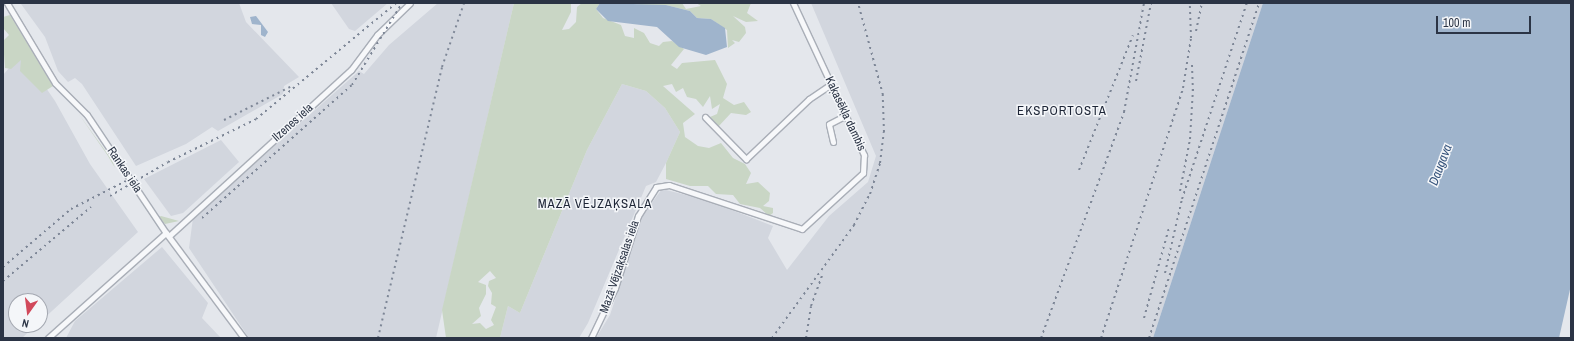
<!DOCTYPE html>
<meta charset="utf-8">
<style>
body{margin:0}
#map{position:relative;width:1574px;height:341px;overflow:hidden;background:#e4e7ec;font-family:"Archivo Narrow",sans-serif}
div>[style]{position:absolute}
.built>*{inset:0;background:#d2d6de}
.green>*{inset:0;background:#c9d6c5}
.water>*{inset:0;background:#9fb4cc}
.roads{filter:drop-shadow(1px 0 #a9aeb7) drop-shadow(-1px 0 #a9aeb7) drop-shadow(0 1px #a9aeb7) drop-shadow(0 -1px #a9aeb7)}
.street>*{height:5px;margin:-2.5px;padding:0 2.5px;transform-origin:2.5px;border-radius:2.5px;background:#f7f8fa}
.rail>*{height:2px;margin-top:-1px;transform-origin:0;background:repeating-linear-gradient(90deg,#7d8696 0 2px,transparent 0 6px)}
span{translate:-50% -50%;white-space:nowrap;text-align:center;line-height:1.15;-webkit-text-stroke:3px #f4f6f9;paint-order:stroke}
.street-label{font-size:12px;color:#2b3445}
.neighbourhood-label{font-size:13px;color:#1d2536;letter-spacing:1px}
.water-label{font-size:13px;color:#34527a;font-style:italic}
.frame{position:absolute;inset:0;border:4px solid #2b3445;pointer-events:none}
.north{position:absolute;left:8px;top:293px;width:40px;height:40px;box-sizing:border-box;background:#f4f6f9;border:1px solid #a4a8b1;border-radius:50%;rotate:194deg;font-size:11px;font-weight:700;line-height:16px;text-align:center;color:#2b3445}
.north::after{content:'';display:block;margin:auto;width:14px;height:18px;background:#d1495b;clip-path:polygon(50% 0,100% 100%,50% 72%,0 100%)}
.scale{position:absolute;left:1436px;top:16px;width:95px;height:18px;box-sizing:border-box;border:2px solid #2b3445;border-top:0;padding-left:5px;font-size:12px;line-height:14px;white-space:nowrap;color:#2b3445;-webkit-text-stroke:3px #f4f6f9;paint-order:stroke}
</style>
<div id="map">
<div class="built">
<i style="clip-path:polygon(239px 3px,246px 22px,299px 77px,284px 86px,283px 94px,218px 131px,212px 127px,186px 144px,136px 166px,82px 84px,75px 78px,68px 82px,58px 71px,45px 37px,21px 4px)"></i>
<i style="clip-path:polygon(331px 3px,388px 3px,355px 31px,349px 29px)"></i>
<i style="clip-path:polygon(438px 3px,514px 3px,436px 338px,249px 338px,189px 248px,193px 218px,359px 71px,364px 74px,389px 45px)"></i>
<i style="clip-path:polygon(811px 3px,1263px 3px,1153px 338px,596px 338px,610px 315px,643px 215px,662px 189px,706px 200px,773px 226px,768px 238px,787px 270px,829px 216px,868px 182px,876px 156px)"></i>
<i style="clip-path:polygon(22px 53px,55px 101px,90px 164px,138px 232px,40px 322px,40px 301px,16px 301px,16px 325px,36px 325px,22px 338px,3px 338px,3px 75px)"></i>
<i style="clip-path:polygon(622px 84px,646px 91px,665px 108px,680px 132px,666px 163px,656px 182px,646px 186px,588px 323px,579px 338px,500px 338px,508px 306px,520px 313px,587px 150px)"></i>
<i style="clip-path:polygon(221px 140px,239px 162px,183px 213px,171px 216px,144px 179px)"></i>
<i style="clip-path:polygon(162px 247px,208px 303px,202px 318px,221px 338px,66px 338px,75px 321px)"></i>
</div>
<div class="green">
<i style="clip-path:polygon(evenodd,514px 3px,571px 3px,571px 12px,562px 30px,569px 29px,576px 22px,577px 7px,582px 3px,600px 3px,596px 9px,603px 18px,621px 25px,625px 36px,634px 38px,634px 28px,644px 33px,650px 43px,659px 46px,663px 42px,672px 41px,684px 49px,671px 65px,677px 69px,682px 63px,715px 60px,727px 84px,723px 98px,734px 105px,744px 102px,751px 112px,746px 115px,731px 113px,718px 127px,710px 117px,717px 114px,720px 104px,712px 109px,710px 96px,703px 107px,696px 99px,687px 97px,683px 88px,676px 92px,672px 84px,663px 86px,695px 114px,683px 123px,685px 137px,698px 146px,709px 148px,721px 143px,733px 158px,745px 164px,751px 173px,746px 184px,758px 182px,770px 193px,769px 201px,763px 206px,773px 208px,773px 213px,769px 216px,760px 208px,740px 204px,733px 195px,716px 194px,708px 186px,690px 186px,666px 179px,666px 163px,680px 132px,665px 108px,646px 91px,622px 84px,587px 150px,520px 313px,508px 306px,500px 338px,446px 338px,442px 310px,514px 3px,490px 271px,496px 278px,489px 281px,488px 286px,492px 293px,491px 304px,496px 307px,491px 320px,494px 325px,486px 329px,480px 323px,472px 324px,481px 316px,479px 308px,486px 294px,486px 285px,478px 282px,490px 271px)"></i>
<i style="clip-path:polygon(632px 3px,682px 3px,686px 9px,701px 6px,696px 3px,751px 3px,747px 13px,758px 21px,746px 22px,733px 16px,745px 27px,746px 33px,739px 42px,732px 40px,735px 43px,728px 48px,727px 30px,711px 19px,697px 18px,690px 11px,666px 5px,650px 7px)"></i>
<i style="clip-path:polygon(10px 15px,53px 86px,42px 93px,20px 71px,21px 60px,11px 69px,5px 68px,3px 41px,9px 35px,3px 28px,3px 17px)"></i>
<i style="clip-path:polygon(78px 113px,112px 160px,115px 168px,108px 156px)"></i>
<i style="clip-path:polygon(159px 217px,161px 216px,179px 221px,165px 224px)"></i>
</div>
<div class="water">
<i style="clip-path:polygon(600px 3px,666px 5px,690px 11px,697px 18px,711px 19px,725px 28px,727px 47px,706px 55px,679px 47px,657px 27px,608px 21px,596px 9px)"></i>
<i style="clip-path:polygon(1263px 3px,1571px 3px,1571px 285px,1559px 338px,1153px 338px)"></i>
<i style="clip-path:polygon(256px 16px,268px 32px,265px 37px,261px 35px,261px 25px,252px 24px,250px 17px)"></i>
</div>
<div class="roads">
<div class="street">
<i style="left:7px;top:3px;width:93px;rotate:59deg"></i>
<i style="left:55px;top:83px;width:45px;rotate:45deg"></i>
<i style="left:87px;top:115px;width:142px;rotate:56.2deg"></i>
<i style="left:166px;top:233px;width:131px;rotate:53.4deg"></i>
<i style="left:705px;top:117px;width:59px;rotate:45.7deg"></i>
<i style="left:746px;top:159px;width:87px;rotate:-43.6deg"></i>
<i style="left:809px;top:99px;width:27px;rotate:-34deg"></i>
<i style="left:833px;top:142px;width:18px;rotate:-103deg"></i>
<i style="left:829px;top:124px;width:18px;rotate:-27deg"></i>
<i style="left:169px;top:236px;width:246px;rotate:-42.4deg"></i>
<i style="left:351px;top:70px;width:44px;rotate:-53.4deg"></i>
<i style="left:377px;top:35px;width:46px;rotate:-44.1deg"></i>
<i style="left:48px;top:338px;width:158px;rotate:-41.7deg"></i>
<i style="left:591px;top:338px;width:55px;rotate:-64.4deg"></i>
<i style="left:615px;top:288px;width:76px;rotate:-72.3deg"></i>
<i style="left:638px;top:216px;width:34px;rotate:-58deg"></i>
<i style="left:656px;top:187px;width:13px;rotate:-9deg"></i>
<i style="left:669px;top:185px;width:140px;rotate:18.3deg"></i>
<i style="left:802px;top:229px;width:83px;rotate:-42.6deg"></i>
<i style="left:863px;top:173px;width:18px;rotate:-87deg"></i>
<i style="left:864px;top:155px;width:168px;rotate:-115deg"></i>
</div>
</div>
<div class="rail">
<i style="left:1196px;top:31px;width:29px;rotate:-78deg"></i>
<i style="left:1192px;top:65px;width:28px;rotate:88deg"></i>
<i style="left:1136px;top:81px;width:79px;rotate:-79.1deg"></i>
<i style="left:224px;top:120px;width:78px;rotate:-26.6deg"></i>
<i style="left:1079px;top:170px;width:145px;rotate:-68.2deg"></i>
<i style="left:1180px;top:191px;width:53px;rotate:-79.1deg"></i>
<i style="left:1190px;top:139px;width:51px;rotate:-86.6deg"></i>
<i style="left:110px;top:196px;width:67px;rotate:-30.4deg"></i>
<i style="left:168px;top:162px;width:98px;rotate:-26deg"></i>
<i style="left:256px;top:119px;width:182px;rotate:-39.6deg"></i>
<i style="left:202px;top:218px;width:200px;rotate:-41.6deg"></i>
<i style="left:352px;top:85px;width:96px;rotate:-58.6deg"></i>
<i style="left:3px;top:267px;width:89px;rotate:-40.5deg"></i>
<i style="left:71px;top:209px;width:64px;rotate:-27deg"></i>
<i style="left:1165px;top:273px;width:76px;rotate:-77.1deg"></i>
<i style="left:1182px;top:199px;width:206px;rotate:-71.7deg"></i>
<i style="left:3px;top:281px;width:115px;rotate:-40.1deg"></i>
<i style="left:1144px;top:318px;width:93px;rotate:-74.5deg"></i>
<i style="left:378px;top:338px;width:278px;rotate:-76.7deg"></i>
<i style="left:442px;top:67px;width:68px;rotate:-71deg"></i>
<i style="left:772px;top:338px;width:140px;rotate:-54deg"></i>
<i style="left:854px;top:225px;width:35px;rotate:-63deg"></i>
<i style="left:870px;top:194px;width:33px;rotate:-72deg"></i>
<i style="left:880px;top:163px;width:31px;rotate:-83deg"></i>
<i style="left:884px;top:132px;width:37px;rotate:-92deg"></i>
<i style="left:883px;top:95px;width:95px;rotate:-105.2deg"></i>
<i style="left:806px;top:338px;width:32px;rotate:-81deg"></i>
<i style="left:811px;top:306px;width:32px;rotate:-70deg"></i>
<i style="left:1041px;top:338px;width:241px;rotate:-69.8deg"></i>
<i style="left:1124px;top:112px;width:111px;rotate:-79.6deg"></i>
<i style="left:1101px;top:338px;width:263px;rotate:-71.8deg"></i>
<i style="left:1183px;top:88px;width:51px;rotate:-80.9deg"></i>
<i style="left:1191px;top:38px;width:35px;rotate:-92deg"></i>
<i style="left:1149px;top:338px;width:353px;rotate:-71.8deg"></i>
</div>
<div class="street-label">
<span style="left:845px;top:114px;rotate:65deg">Kaķasēkļa dambis</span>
<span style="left:293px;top:123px;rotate:-42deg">Ilzenes iela</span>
<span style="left:124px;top:170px;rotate:56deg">Rankas iela</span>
<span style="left:620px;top:267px;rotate:-71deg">Mazā Vējzaķsalas iela</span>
</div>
<div class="neighbourhood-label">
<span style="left:1062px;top:111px">EKSPORTOSTA</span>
<span style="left:595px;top:204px">MAZĀ VĒJZAĶSALA</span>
</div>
<div class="water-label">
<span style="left:1441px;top:165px;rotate:-69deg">Daugava</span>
</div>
<div class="frame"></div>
<div class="north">N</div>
<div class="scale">100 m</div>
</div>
